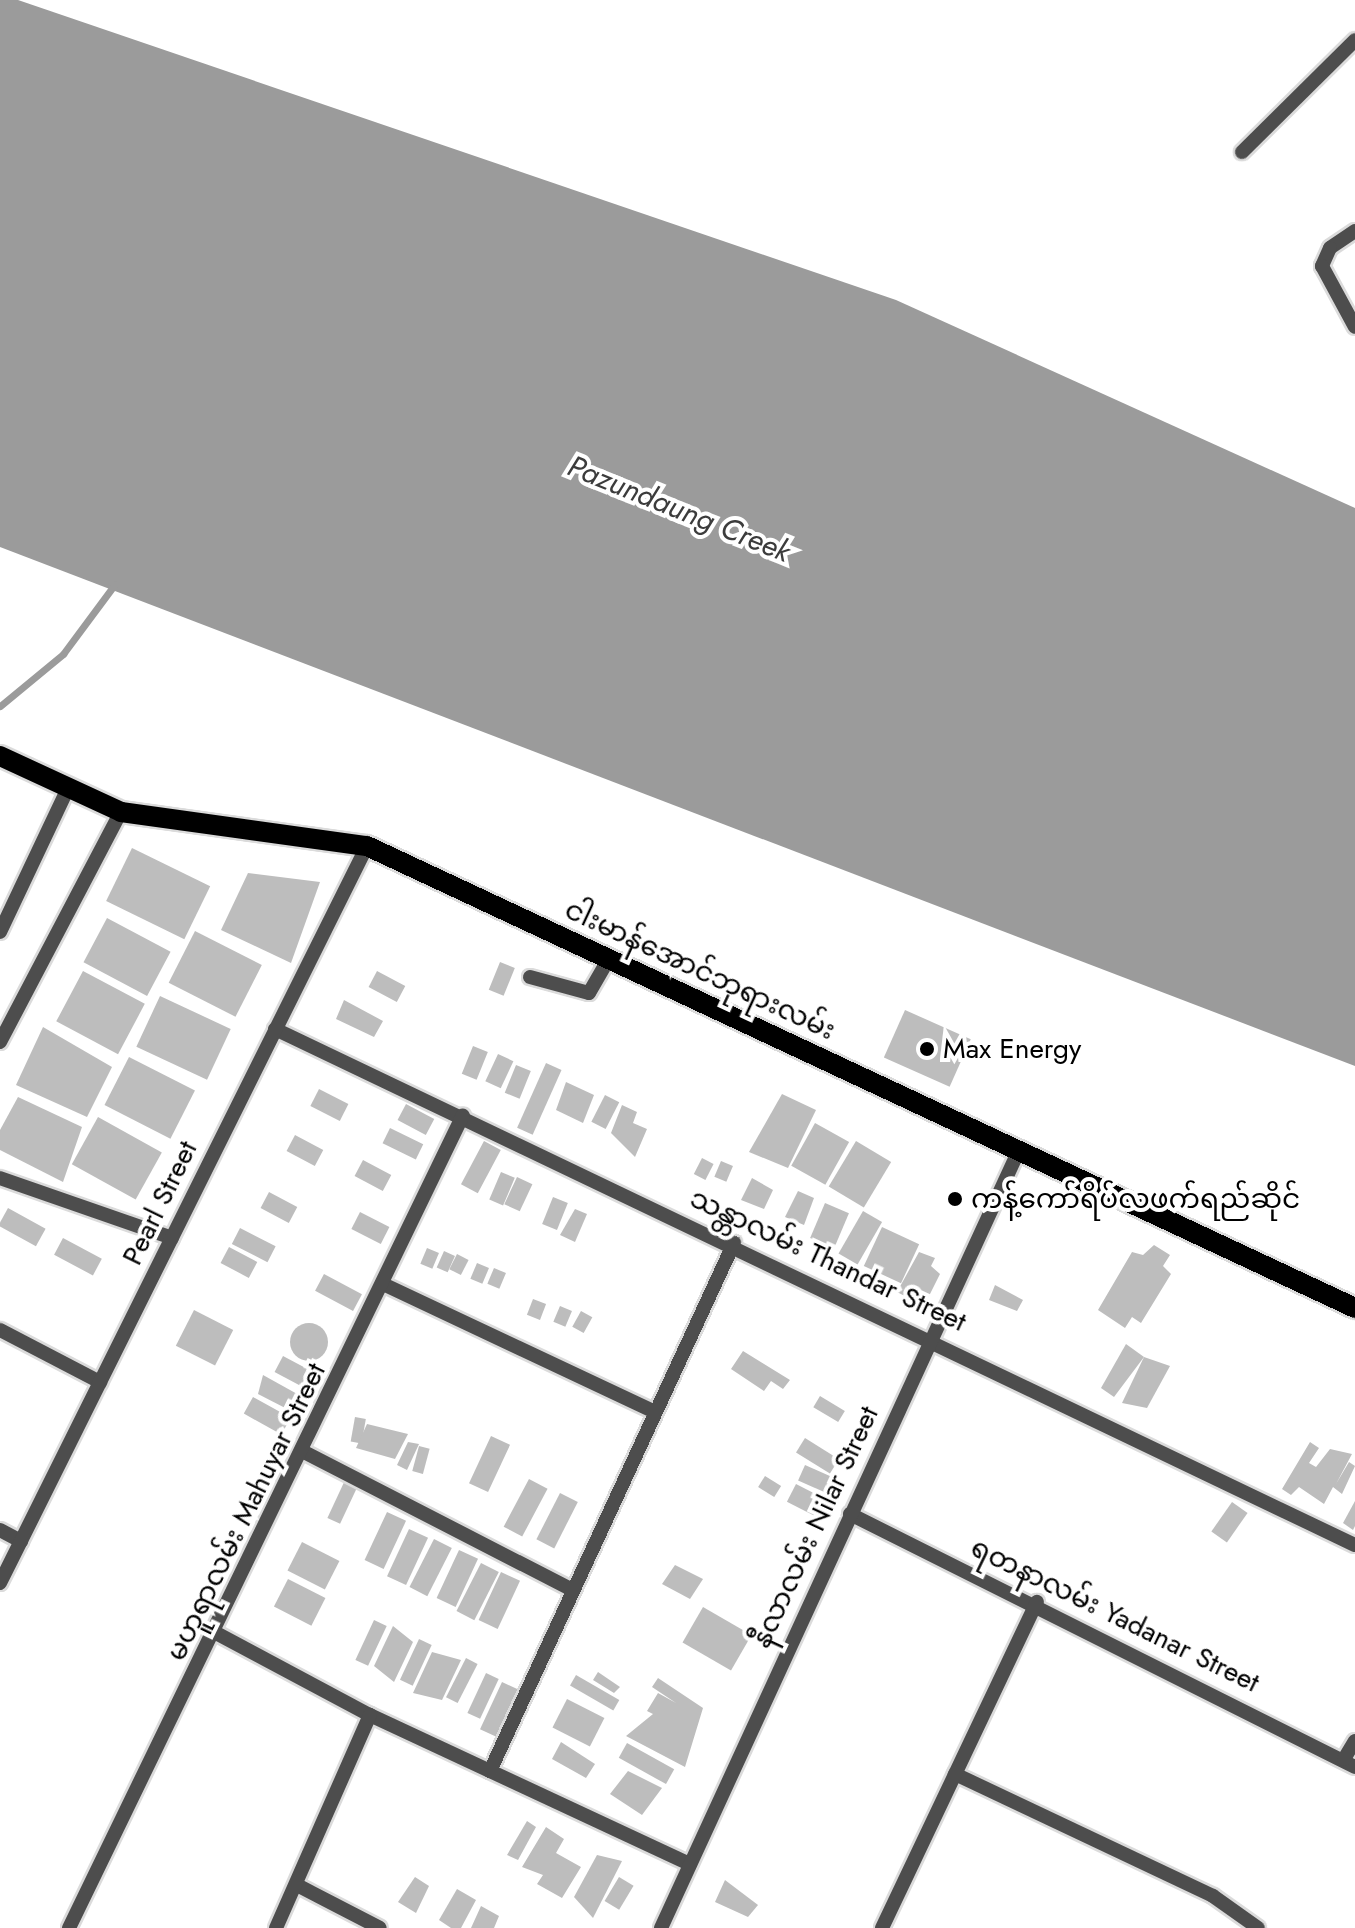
<!DOCTYPE html>
<meta charset="utf-8">
<style>
body{margin:0}
#map{position:relative;width:1355px;height:1928px;overflow:hidden;background:#fff;font-family:Jost,"Noto Sans Myanmar",sans-serif}
div>[style]{position:absolute}
.water>*{inset:0;background:#9b9b9b}
.stream>*{height:7px;margin:-3.5px;padding:0 3.5px;transform-origin:3.5px;border-radius:3.5px;background:#9b9b9b}
.building>*{inset:0;background:#bdbdbd;transform-origin:0 0}
.round{border-radius:50%}
.roads{filter:drop-shadow(2px 0 #dbdbdb) drop-shadow(-2px 0 #dbdbdb) drop-shadow(0 2px #dbdbdb) drop-shadow(0 -2px #dbdbdb)}
.minor>*{height:14px;margin:-7px;padding:0 7px;transform-origin:7px;border-radius:7px;background:#4d4d4d}
.major>*{height:20px;margin:-10px;padding:0 10px;transform-origin:10px;border-radius:10px;background:#000}
.dots>*{width:22px;height:22px;translate:-50% -50%;box-sizing:border-box;border:4px solid #fff;border-radius:50%}
span{translate:-50% -50%;white-space:nowrap;text-align:center;line-height:1.15;-webkit-text-stroke:8px #fff;paint-order:stroke}
.street-label{font-size:28px;color:#000}
.poi-label{font-size:28px;color:#000}
.left{translate:0 -50%;text-align:left}
.water-label{font-size:30px;color:#3c3c3c;font-style:italic}
</style>
<div id="map">
<div class="water">
<i style="clip-path:polygon(0 0,18px 0,896px 300px,1355px 508px,1355px 1066px,0 547px)"></i>
</div>
<div class="stream">
<i style="left:0;top:706px;width:82px;rotate:-39.5deg"></i>
<i style="left:63px;top:654px;width:87px;rotate:-53.4deg"></i>
</div>
<div class="building">
<i style="left:132px;top:848px;width:87px;height:59px;rotate:26deg"></i>
<i style="clip-path:polygon(248px 873px,320px 882px,291px 963px,221px 930px)"></i>
<i style="left:107px;top:918px;width:72px;height:50px;rotate:28deg"></i>
<i style="left:195px;top:931px;width:75px;height:58px;rotate:27deg"></i>
<i style="left:500px;top:962px;width:16px;height:30px;rotate:22deg"></i>
<i style="left:83px;top:971px;width:70px;height:57px;rotate:28deg"></i>
<i style="left:377px;top:971px;width:32px;height:18px;rotate:28deg"></i>
<i style="left:160px;top:996px;width:78px;height:56px;rotate:25deg"></i>
<i style="clip-path:polygon(344px 1000px,383px 1021px,374px 1037px,336px 1019px)"></i>
<i style="left:905px;top:1010px;width:72px;height:52px;rotate:24deg"></i>
<i style="clip-path:polygon(43px 1027px,112px 1067px,87px 1117px,16px 1085px)"></i>
<i style="left:473px;top:1046px;width:16px;height:30px;rotate:22deg"></i>
<i style="left:498px;top:1054px;width:17px;height:30px;rotate:25deg"></i>
<i style="left:129px;top:1057px;width:74px;height:54px;rotate:27deg"></i>
<i style="left:546px;top:1063px;width:17px;height:71px;rotate:24deg"></i>
<i style="left:516px;top:1065px;width:16px;height:30px;rotate:22deg"></i>
<i style="clip-path:polygon(566px 1082px,594px 1095px,583px 1123px,556px 1110px)"></i>
<i style="left:319px;top:1089px;width:33px;height:19px;rotate:27deg"></i>
<i style="clip-path:polygon(782px 1094px,816px 1110px,788px 1168px,749px 1152px)"></i>
<i style="left:605px;top:1095px;width:16px;height:30px;rotate:27deg"></i>
<i style="clip-path:polygon(18px 1097px,82px 1127px,63px 1182px,0 1150px,0 1130px)"></i>
<i style="left:406px;top:1104px;width:32px;height:18px;rotate:28deg"></i>
<i style="clip-path:polygon(622px 1105px,637px 1112px,633px 1123px,647px 1129px,635px 1157px,611px 1133px)"></i>
<i style="left:98px;top:1117px;width:73px;height:54px;rotate:29deg"></i>
<i style="left:815px;top:1123px;width:39px;height:49px;rotate:29deg"></i>
<i style="left:390px;top:1128px;width:37px;height:17px;rotate:26deg"></i>
<i style="left:295px;top:1135px;width:32px;height:18px;rotate:28deg"></i>
<i style="left:484px;top:1141px;width:19px;height:49px;rotate:28deg"></i>
<i style="left:856px;top:1141px;width:41px;height:53px;rotate:31deg"></i>
<i style="left:702px;top:1158px;width:13px;height:18px;rotate:27deg"></i>
<i style="left:363px;top:1160px;width:32px;height:18px;rotate:28deg"></i>
<i style="left:721px;top:1161px;width:13px;height:17px;rotate:23deg"></i>
<i style="left:501px;top:1172px;width:15px;height:30px;rotate:23deg"></i>
<i style="left:517px;top:1177px;width:17px;height:30px;rotate:25deg"></i>
<i style="clip-path:polygon(752px 1178px,773px 1190px,764px 1209px,741px 1200px)"></i>
<i style="clip-path:polygon(798px 1191px,814px 1198px,804px 1225px,785px 1217px)"></i>
<i style="left:269px;top:1192px;width:32px;height:18px;rotate:28deg"></i>
<i style="left:553px;top:1197px;width:16px;height:29px;rotate:22deg"></i>
<i style="left:825px;top:1203px;width:26px;height:38px;rotate:23deg"></i>
<i style="left:8px;top:1208px;width:43px;height:20px;rotate:29deg"></i>
<i style="clip-path:polygon(575px 1209px,587px 1214px,575px 1242px,560px 1235px)"></i>
<i style="left:863px;top:1211px;width:22px;height:49px;rotate:30deg"></i>
<i style="left:360px;top:1212px;width:33px;height:19px;rotate:27deg"></i>
<i style="left:882px;top:1227px;width:41px;height:43px;rotate:25deg"></i>
<i style="left:240px;top:1228px;width:40px;height:18px;rotate:27deg"></i>
<i style="left:63px;top:1238px;width:44px;height:19px;rotate:28deg"></i>
<i style="clip-path:polygon(1154px 1245px,1170px 1255px,1163px 1266px,1171px 1274px,1141px 1323px,1132px 1317px,1125px 1328px,1098px 1310px,1132px 1252px,1143px 1255px)"></i>
<i style="left:229px;top:1247px;width:32px;height:18px;rotate:28deg"></i>
<i style="left:427px;top:1248px;width:13px;height:17px;rotate:23deg"></i>
<i style="left:444px;top:1251px;width:12px;height:18px;rotate:24deg"></i>
<i style="clip-path:polygon(919px 1252px,935px 1258px,931px 1266px,940px 1274px,924px 1306px,897px 1292px)"></i>
<i style="left:457px;top:1254px;width:13px;height:17px;rotate:27deg"></i>
<i style="left:477px;top:1263px;width:13px;height:17px;rotate:23deg"></i>
<i style="left:494px;top:1268px;width:13px;height:17px;rotate:23deg"></i>
<i style="left:324px;top:1274px;width:43px;height:19px;rotate:28deg"></i>
<i style="clip-path:polygon(995px 1285px,1023px 1300px,1017px 1311px,989px 1300px)"></i>
<i style="left:533px;top:1299px;width:14px;height:17px;rotate:21deg"></i>
<i style="left:560px;top:1306px;width:13px;height:17px;rotate:23deg"></i>
<i style="left:194px;top:1310px;width:44px;height:40px;rotate:27deg"></i>
<i style="left:581px;top:1311px;width:13px;height:18px;rotate:29deg"></i>
<i class="round" style="left:290px;top:1323px;width:38px;height:38px"></i>
<i style="clip-path:polygon(1126px 1344px,1144px 1357px,1114px 1397px,1101px 1388px)"></i>
<i style="clip-path:polygon(743px 1351px,790px 1380px,783px 1389px,771px 1381px,764px 1391px,731px 1369px)"></i>
<i style="left:283px;top:1356px;width:32px;height:18px;rotate:28deg"></i>
<i style="clip-path:polygon(1144px 1357px,1170px 1366px,1147px 1408px,1122px 1403px)"></i>
<i style="clip-path:polygon(263px 1375px,299px 1395px,291px 1411px,258px 1394px)"></i>
<i style="left:820px;top:1396px;width:29px;height:13px;rotate:31deg"></i>
<i style="left:253px;top:1397px;width:43px;height:19px;rotate:29deg"></i>
<i style="left:355px;top:1417px;width:11px;height:25px;rotate:10deg"></i>
<i style="clip-path:polygon(367px 1424px,408px 1434px,395px 1459px,356px 1448px)"></i>
<i style="left:491px;top:1436px;width:21px;height:52px;rotate:25deg"></i>
<i style="left:805px;top:1438px;width:40px;height:17px;rotate:32deg"></i>
<i style="clip-path:polygon(408px 1442px,419px 1444px,407px 1470px,397px 1465px)"></i>
<i style="clip-path:polygon(1310px 1442px,1319px 1448px,1309px 1463px,1316px 1467px,1330px 1449px,1352px 1454px,1336px 1484px,1349px 1462px,1355px 1466px,1342px 1494px,1333px 1487px,1324px 1504px,1299px 1487px,1291px 1495px,1282px 1489px)"></i>
<i style="left:419px;top:1446px;width:11px;height:26px;rotate:15deg"></i>
<i style="left:805px;top:1465px;width:34px;height:17px;rotate:24deg"></i>
<i style="left:765px;top:1476px;width:19px;height:13px;rotate:32deg"></i>
<i style="left:346px;top:1478px;width:14px;height:44px;rotate:25deg"></i>
<i style="left:529px;top:1479px;width:21px;height:54px;rotate:28deg"></i>
<i style="left:796px;top:1484px;width:34px;height:20px;rotate:27deg"></i>
<i style="left:560px;top:1493px;width:20px;height:52px;rotate:27deg"></i>
<i style="clip-path:polygon(1355px 1501px,1355px 1526px,1353px 1530px,1343px 1523px)"></i>
<i style="left:1232px;top:1502px;width:19px;height:36px;rotate:35deg"></i>
<i style="left:387px;top:1512px;width:21px;height:53px;rotate:25deg"></i>
<i style="left:409px;top:1529px;width:21px;height:52px;rotate:25deg"></i>
<i style="left:434px;top:1539px;width:20px;height:54px;rotate:27deg"></i>
<i style="left:302px;top:1542px;width:42px;height:32px;rotate:27deg"></i>
<i style="left:459px;top:1550px;width:21px;height:53px;rotate:25deg"></i>
<i style="left:481px;top:1563px;width:20px;height:54px;rotate:27deg"></i>
<i style="clip-path:polygon(675px 1565px,703px 1579px,690px 1599px,662px 1584px)"></i>
<i style="left:501px;top:1572px;width:21px;height:53px;rotate:25deg"></i>
<i style="left:288px;top:1579px;width:42px;height:31px;rotate:27deg"></i>
<i style="left:703px;top:1607px;width:56px;height:41px;rotate:30deg"></i>
<i style="left:374px;top:1620px;width:14px;height:44px;rotate:25deg"></i>
<i style="clip-path:polygon(393px 1626px,413px 1642px,394px 1682px,374px 1666px)"></i>
<i style="left:419px;top:1639px;width:14px;height:45px;rotate:25deg"></i>
<i style="clip-path:polygon(432px 1652px,461px 1660px,442px 1700px,413px 1693px)"></i>
<i style="left:466px;top:1658px;width:13px;height:44px;rotate:27deg"></i>
<i style="clip-path:polygon(598px 1672px,620px 1687px,614px 1693px,593px 1680px)"></i>
<i style="left:486px;top:1673px;width:14px;height:44px;rotate:25deg"></i>
<i style="left:576px;top:1675px;width:50px;height:12px;rotate:30deg"></i>
<i style="clip-path:polygon(658px 1678px,703px 1708px,685px 1767px,626px 1736px,653px 1714px,647px 1711px,658px 1693px,676px 1703px,652px 1687px)"></i>
<i style="left:502px;top:1682px;width:21px;height:52px;rotate:25deg"></i>
<i style="left:567px;top:1699px;width:42px;height:32px;rotate:27deg"></i>
<i style="clip-path:polygon(561px 1742px,595px 1764px,586px 1778px,552px 1759px)"></i>
<i style="left:627px;top:1743px;width:54px;height:17px;rotate:29deg"></i>
<i style="clip-path:polygon(628px 1771px,662px 1788px,642px 1815px,610px 1794px)"></i>
<i style="clip-path:polygon(527px 1821px,536px 1827px,518px 1860px,507px 1855px)"></i>
<i style="clip-path:polygon(546px 1827px,564px 1839px,556px 1853px,581px 1867px,562px 1898px,537px 1884px,543px 1875px,522px 1867px)"></i>
<i style="clip-path:polygon(597px 1855px,622px 1861px,593px 1918px,574px 1897px)"></i>
<i style="clip-path:polygon(415px 1877px,429px 1886px,416px 1913px,398px 1902px)"></i>
<i style="left:619px;top:1877px;width:17px;height:28px;rotate:31deg"></i>
<i style="clip-path:polygon(725px 1880px,758px 1905px,748px 1917px,715px 1902px)"></i>
<i style="clip-path:polygon(457px 1889px,476px 1900px,461px 1928px,451px 1928px,439px 1920px)"></i>
<i style="clip-path:polygon(481px 1906px,499px 1916px,494px 1928px,471px 1928px)"></i>
</div>
<div class="roads">
<div class="minor">
<i style="left:1242px;top:152px;width:159px;rotate:-44.7deg"></i>
<i style="left:1355px;top:231px;width:30px;rotate:146deg"></i>
<i style="left:1330px;top:248px;width:20px;rotate:114deg"></i>
<i style="left:1322px;top:266px;width:69px;rotate:61.6deg"></i>
<i style="left:0;top:932px;width:159px;rotate:-64.7deg"></i>
<i style="left:530px;top:977px;width:61px;rotate:15.2deg"></i>
<i style="left:589px;top:993px;width:39px;rotate:-60deg"></i>
<i style="left:275px;top:1029px;width:1197px;rotate:25.54deg"></i>
<i style="left:0;top:1042px;width:260px;rotate:-62.3deg"></i>
<i style="left:0;top:1178px;width:182px;rotate:19.2deg"></i>
<i style="left:383px;top:1284px;width:301px;rotate:25.2deg"></i>
<i style="left:0;top:1330px;width:113px;rotate:27.5deg"></i>
<i style="left:304px;top:1452px;width:302px;rotate:27.2deg"></i>
<i style="left:850px;top:1514px;width:565px;rotate:26.61deg"></i>
<i style="left:0;top:1530px;width:24px;rotate:28deg"></i>
<i style="left:0;top:1583px;width:823px;rotate:-63.53deg"></i>
<i style="left:218px;top:1634px;width:172px;rotate:28.1deg"></i>
<i style="left:370px;top:1715px;width:353px;rotate:25deg"></i>
<i style="left:1344px;top:1759px;width:21px;rotate:-59deg"></i>
<i style="left:490px;top:1771px;width:582px;rotate:-65.2deg"></i>
<i style="left:955px;top:1774px;width:285px;rotate:25.3deg"></i>
<i style="left:1213px;top:1896px;width:55px;rotate:35.4deg"></i>
<i style="left:297px;top:1885px;width:93px;rotate:27.4deg"></i>
<i style="left:69px;top:1928px;width:903px;rotate:-64.14deg"></i>
<i style="left:276px;top:1928px;width:233px;rotate:-66.2deg"></i>
<i style="left:661px;top:1928px;width:856px;rotate:-65.29deg"></i>
<i style="left:882px;top:1928px;width:361px;rotate:-64.6deg"></i>
</div>
<div class="major">
<i style="left:0;top:756px;width:133px;rotate:24.8deg"></i>
<i style="left:121px;top:812px;width:248px;rotate:7.9deg"></i>
<i style="left:367px;top:846px;width:1091px;rotate:25.06deg"></i>
</div>
</div>
<div class="dots">
<i style="left:927px;top:1049px;background:#000"></i>
<i style="left:955px;top:1199px;background:#000"></i>
</div>
<div class="street-label">
<span style="left:700px;top:970px;rotate:25deg">ငါးမာန်အောင်ဘုရားလမ်း</span>
<span style="left:160px;top:1203px;rotate:-64deg">Pearl Street</span>
<span style="left:828px;top:1260px;rotate:25deg">သန္တာလမ်း Thandar Street</span>
<span style="left:246px;top:1512px;rotate:-64deg">မဟူရာလမ်း Mahuyar Street</span>
<span style="left:815px;top:1527px;rotate:-65deg">နီလာလမ်း Nilar Street</span>
<span style="left:1115px;top:1615px;rotate:26deg">ရတနာလမ်း Yadanar Street</span>
</div>
<div class="poi-label">
<span class="left" style="left:943px;top:1049px">Max Energy</span>
<span class="left" style="left:971px;top:1199px">ကန့်ကော်ရိပ်လဖက်ရည်ဆိုင်</span>
</div>
<div class="water-label">
<span style="left:679px;top:509px;rotate:22deg">Pazundaung Creek</span>
</div>
</div>
